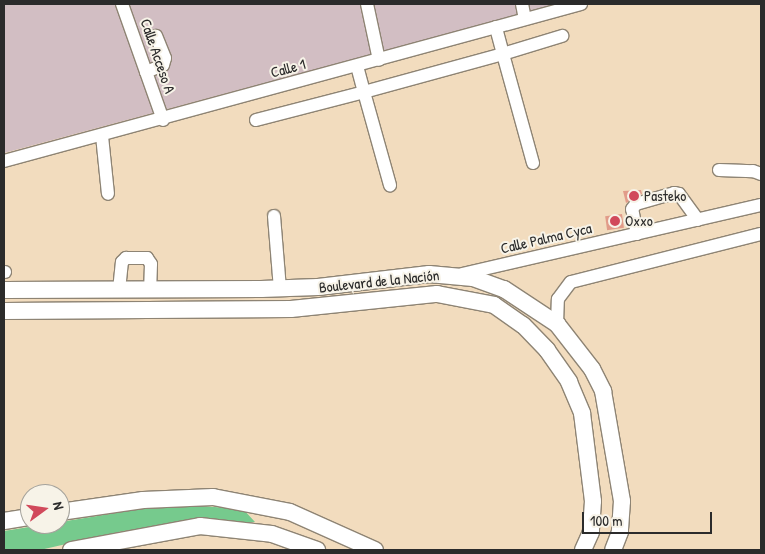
<!DOCTYPE html>
<meta charset="utf-8">
<style>
body{margin:0}
#map{position:relative;width:765px;height:554px;overflow:hidden;background:#f2dcbe;font-family:"Patrick Hand",sans-serif}
div>[style]{position:absolute}
.industrial>*{inset:0;background:#d2bec3}
.green>*{inset:0;background:#76ca8d}
.building>*{inset:0;background:#e19b89;transform-origin:0 0}
.roads{filter:drop-shadow(1px 0 #8e8474) drop-shadow(-1px 0 #8e8474) drop-shadow(0 1px #8e8474) drop-shadow(0 -1px #8e8474)}
.minor>*{height:12px;margin:-6px;padding:0 6px;transform-origin:6px;border-radius:6px;background:#fff}
.major>*{height:16px;margin:-8px;padding:0 8px;transform-origin:8px;border-radius:8px;background:#fff}
.dots>*{width:14px;height:14px;translate:-50% -50%;box-sizing:border-box;border:2px solid #f7f3e8;border-radius:50%}
span{translate:-50% -50%;white-space:nowrap;text-align:center;line-height:1.15;-webkit-text-stroke:4px #f7f3e8;paint-order:stroke}
.street-label{font-size:15px;color:#2b2b2b}
.poi-label{font-size:15px;color:#2b2b2b}
.left{translate:0 -50%;text-align:left}
.frame{position:absolute;inset:0;border:5px solid #2b2b2b;pointer-events:none}
.north{position:absolute;left:20px;top:484px;width:50px;height:50px;box-sizing:border-box;background:#f7f3e8;border:1px solid #a5a39c;border-radius:50%;rotate:76deg;font-size:14px;font-weight:700;line-height:20px;text-align:center;color:#2b2b2b}
.north::after{content:'';display:block;margin:auto;width:18px;height:22px;background:#d1495b;clip-path:polygon(50% 0,100% 100%,50% 72%,0 100%)}
.scale{position:absolute;left:582px;top:512px;width:130px;height:22px;box-sizing:border-box;border:2px solid #2b2b2b;border-top:0;padding-left:6px;font-size:15px;line-height:18px;white-space:nowrap;color:#2b2b2b;-webkit-text-stroke:4px #f7f3e8;paint-order:stroke}
</style>
<div id="map">
<div class="industrial">
<i style="clip-path:polygon(4px 4px,559px 4px,4px 153px)"></i>
</div>
<div class="green">
<i style="clip-path:polygon(172px 504px,243px 509px,255px 522px,123px 531px,40px 550px,4px 550px,4px 531px)"></i>
</div>
<div class="building">
<i style="clip-path:polygon(641px 190px,642px 194px,626px 203px,623px 191px)"></i>
<i style="left:622px;top:214px;width:14px;height:17px;rotate:82deg"></i>
</div>
<div class="roads">
<div class="minor">
<i style="left:122px;top:4px;width:123px;rotate:70.5deg"></i>
<i style="left:367px;top:4px;width:57px;rotate:77.9deg"></i>
<i style="left:522px;top:4px;width:15px;rotate:79deg"></i>
<i style="left:357px;top:66px;width:27px;rotate:75deg"></i>
<i style="left:364px;top:92px;width:144px;rotate:-15.3deg"></i>
<i style="left:503px;top:54px;width:28px;rotate:-105deg"></i>
<i style="left:146px;top:72px;width:18px;rotate:-22deg"></i>
<i style="left:163px;top:65px;width:7px;rotate:-74deg"></i>
<i style="left:165px;top:58px;width:24px;rotate:-112deg"></i>
<i style="left:256px;top:120px;width:112px;rotate:-14.5deg"></i>
<i style="left:364px;top:92px;width:97px;rotate:74.4deg"></i>
<i style="left:102px;top:136px;width:58px;rotate:84.1deg"></i>
<i style="left:4px;top:161px;width:598px;rotate:-15.22deg"></i>
<i style="left:533px;top:163px;width:113px;rotate:-105.4deg"></i>
<i style="left:503px;top:54px;width:62px;rotate:-17deg"></i>
<i style="left:719px;top:170px;width:34px;rotate:2deg"></i>
<i style="left:753px;top:171px;width:9px;rotate:21deg"></i>
<i style="left:274px;top:216px;width:73px;rotate:85.3deg"></i>
<i style="left:637px;top:234px;width:25px;rotate:-101deg"></i>
<i style="left:632px;top:209px;width:6px;rotate:-51deg"></i>
<i style="left:636px;top:204px;width:40px;rotate:-16deg"></i>
<i style="left:674px;top:193px;width:5px;rotate:11deg"></i>
<i style="left:679px;top:194px;width:32px;rotate:54deg"></i>
<i style="left:4px;top:272px;width:1px"></i>
<i style="left:462px;top:274px;width:307px;rotate:-13deg"></i>
<i style="left:119px;top:290px;width:28px;rotate:-84deg"></i>
<i style="left:122px;top:262px;width:6px;rotate:-45deg"></i>
<i style="left:126px;top:258px;width:21px"></i>
<i style="left:147px;top:258px;width:7px;rotate:56deg"></i>
<i style="left:151px;top:264px;width:26px;rotate:92deg"></i>
<i style="left:557px;top:324px;width:25px;rotate:-88deg"></i>
<i style="left:558px;top:299px;width:21px;rotate:-53deg"></i>
<i style="left:571px;top:282px;width:196px;rotate:-14.2deg"></i>
</div>
<div class="major">
<i style="left:4px;top:290px;width:257px;rotate:-0.2deg"></i>
<i style="left:261px;top:289px;width:57px;rotate:-2deg"></i>
<i style="left:318px;top:287px;width:112px;rotate:-6.7deg"></i>
<i style="left:429px;top:274px;width:44px;rotate:5.2deg"></i>
<i style="left:473px;top:278px;width:33px;rotate:20deg"></i>
<i style="left:504px;top:289px;width:64px;rotate:33.4deg"></i>
<i style="left:557px;top:324px;width:57px;rotate:52.1deg"></i>
<i style="left:592px;top:369px;width:25px;rotate:63deg"></i>
<i style="left:603px;top:391px;width:112px;rotate:80.2deg"></i>
<i style="left:622px;top:501px;width:31px;rotate:94deg"></i>
<i style="left:620px;top:532px;width:19px;rotate:111deg"></i>
<i style="left:4px;top:311px;width:287px;rotate:-0.4deg"></i>
<i style="left:291px;top:309px;width:147px;rotate:-5.9deg"></i>
<i style="left:437px;top:294px;width:58px;rotate:10.9deg"></i>
<i style="left:494px;top:305px;width:35px;rotate:35deg"></i>
<i style="left:523px;top:325px;width:35px;rotate:46deg"></i>
<i style="left:547px;top:350px;width:39px;rotate:55deg"></i>
<i style="left:569px;top:382px;width:34px;rotate:67deg"></i>
<i style="left:582px;top:413px;width:89px;rotate:82.9deg"></i>
<i style="left:593px;top:501px;width:31px;rotate:94deg"></i>
<i style="left:591px;top:532px;width:20px;rotate:114deg"></i>
<i style="left:60px;top:512px;width:84px;rotate:-8.2deg"></i>
<i style="left:143px;top:500px;width:70px;rotate:-2.5deg"></i>
<i style="left:213px;top:497px;width:78px;rotate:11deg"></i>
<i style="left:290px;top:512px;width:93px;rotate:24.1deg"></i>
<i style="left:4px;top:521px;width:26px;rotate:-9deg"></i>
<i style="left:71px;top:550px;width:131px;rotate:-10.5deg"></i>
<i style="left:200px;top:526px;width:72px;rotate:6.3deg"></i>
<i style="left:272px;top:534px;width:48px;rotate:19.6deg"></i>
</div>
</div>
<div class="dots">
<i style="left:634px;top:196px;background:#d1495b"></i>
<i style="left:615px;top:221px;background:#d1495b"></i>
</div>
<div class="street-label">
<span style="left:158px;top:56px;rotate:71deg">Calle Acceso A</span>
<span style="left:288px;top:68px;rotate:-15deg">Calle 1</span>
<span style="left:546px;top:238px;rotate:-13deg">Calle Palma Cyca</span>
<span style="left:379px;top:281px;rotate:-6deg">Boulevard de la Nación</span>
</div>
<div class="poi-label">
<span class="left" style="left:644px;top:196px">Pasteko</span>
<span class="left" style="left:625px;top:221px">Oxxo</span>
</div>
<div class="frame"></div>
<div class="north">N</div>
<div class="scale">100 m</div>
</div>
